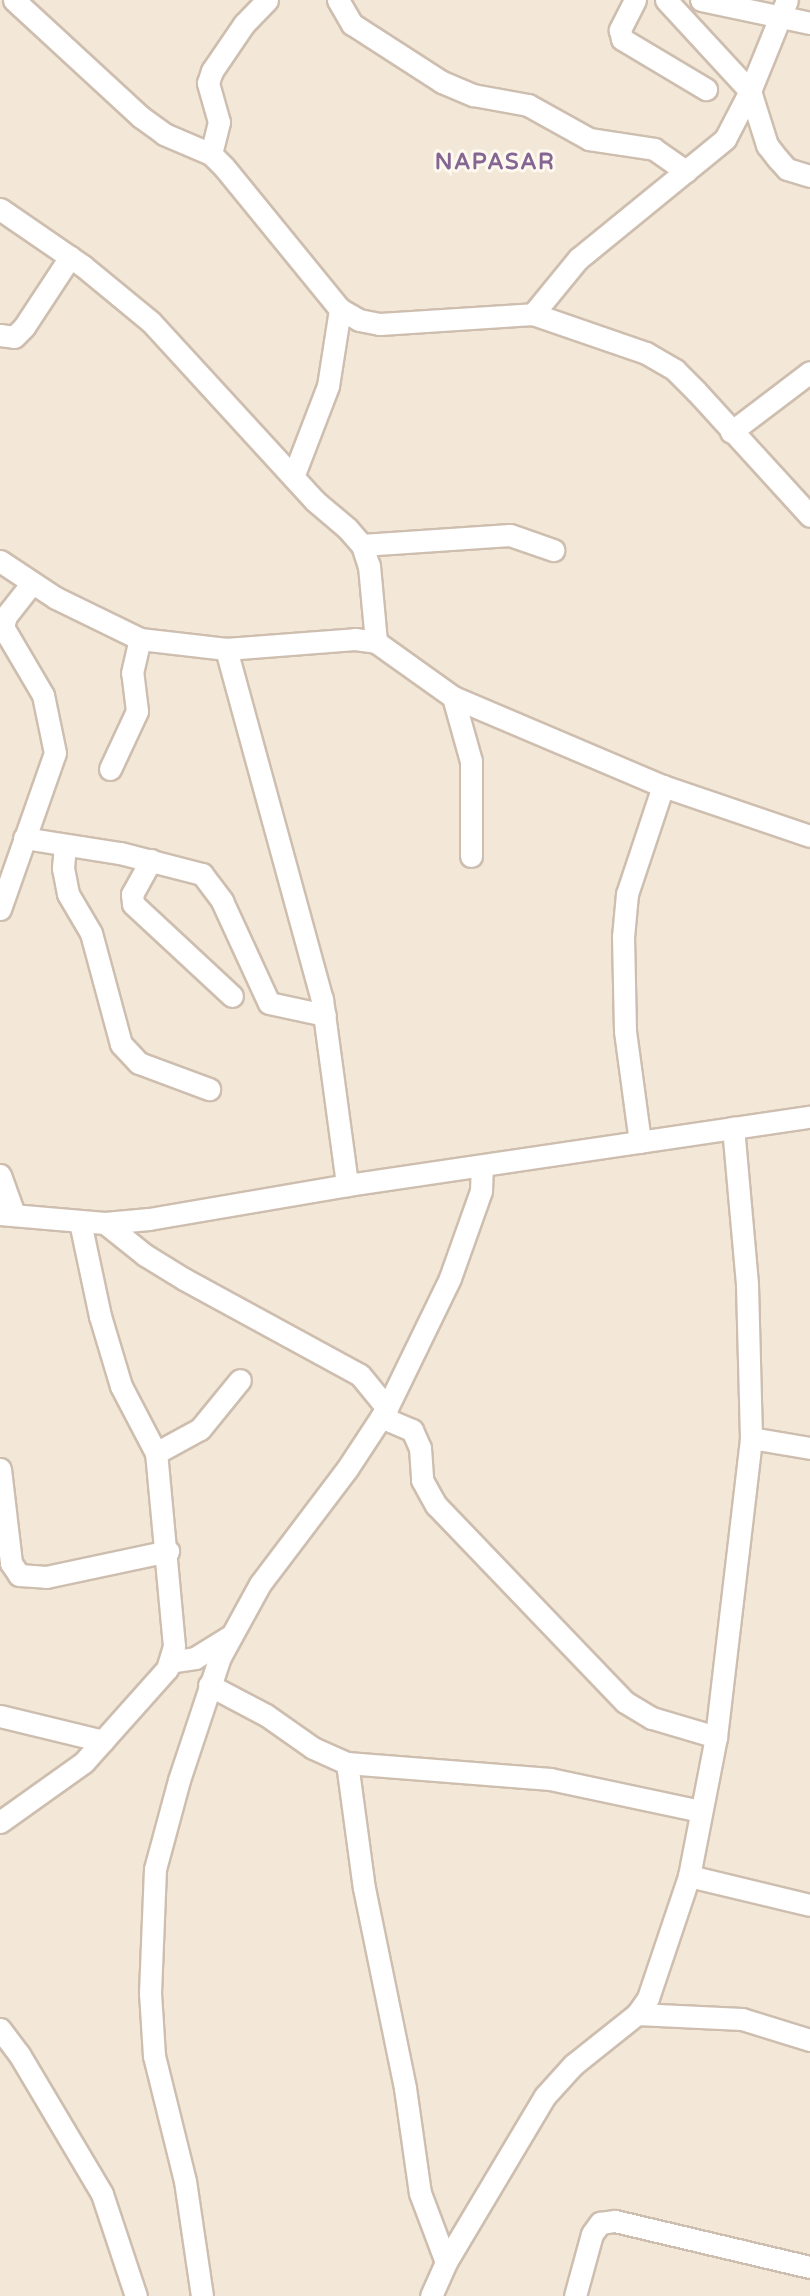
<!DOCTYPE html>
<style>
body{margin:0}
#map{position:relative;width:810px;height:2296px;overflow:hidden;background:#fcf5e9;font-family:"Varela Round",sans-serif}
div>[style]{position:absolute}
.residential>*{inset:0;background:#f3e8d7;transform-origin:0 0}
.roads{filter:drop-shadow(2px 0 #cebeaf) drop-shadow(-2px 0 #cebeaf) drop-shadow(0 2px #cebeaf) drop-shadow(0 -2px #cebeaf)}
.minor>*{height:21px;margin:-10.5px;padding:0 10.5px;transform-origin:10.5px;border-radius:10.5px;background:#fff}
span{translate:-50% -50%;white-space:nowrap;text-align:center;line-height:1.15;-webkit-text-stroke:6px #fef9ef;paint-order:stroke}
.district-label{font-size:22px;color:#856591;font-weight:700;letter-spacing:1.5px}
</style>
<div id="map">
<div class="residential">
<i style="left:0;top:0;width:810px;height:2296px"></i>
</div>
<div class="roads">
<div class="minor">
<i style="left:14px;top:0;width:173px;rotate:42.7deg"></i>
<i style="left:141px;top:117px;width:29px;rotate:36deg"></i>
<i style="left:164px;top:134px;width:51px;rotate:23.1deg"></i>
<i style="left:211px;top:154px;width:18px;rotate:45deg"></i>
<i style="left:224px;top:167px;width:183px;rotate:50.8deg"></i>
<i style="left:340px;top:309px;width:22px;rotate:30deg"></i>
<i style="left:359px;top:320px;width:21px;rotate:11deg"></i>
<i style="left:380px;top:324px;width:153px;rotate:-3.7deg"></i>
<i style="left:533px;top:314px;width:120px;rotate:19deg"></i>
<i style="left:646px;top:353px;width:34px;rotate:30deg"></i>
<i style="left:675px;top:370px;width:30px;rotate:45deg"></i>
<i style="left:696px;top:391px;width:169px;rotate:47.6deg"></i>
<i style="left:338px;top:0;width:28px;rotate:60deg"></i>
<i style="left:352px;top:24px;width:107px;rotate:32.8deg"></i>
<i style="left:442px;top:82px;width:34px;rotate:23deg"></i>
<i style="left:473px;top:95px;width:56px;rotate:10.3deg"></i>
<i style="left:528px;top:105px;width:70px;rotate:29.1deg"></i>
<i style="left:589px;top:139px;width:66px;rotate:8.7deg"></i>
<i style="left:654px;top:149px;width:39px;rotate:35deg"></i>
<i style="left:635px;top:0;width:34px;rotate:117deg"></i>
<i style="left:620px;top:30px;width:9px;rotate:77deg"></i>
<i style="left:622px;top:39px;width:98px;rotate:30.8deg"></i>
<i style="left:666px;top:0;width:124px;rotate:47.3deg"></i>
<i style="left:750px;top:91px;width:57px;rotate:72.5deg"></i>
<i style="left:767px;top:145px;width:18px;rotate:52deg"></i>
<i style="left:778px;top:159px;width:13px;rotate:48deg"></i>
<i style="left:787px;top:169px;width:24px;rotate:17deg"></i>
<i style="left:701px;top:0;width:111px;rotate:11.9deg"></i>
<i style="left:211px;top:154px;width:33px;rotate:-76deg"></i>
<i style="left:219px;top:122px;width:41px;rotate:-105.8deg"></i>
<i style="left:208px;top:83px;width:13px;rotate:-72deg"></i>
<i style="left:212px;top:71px;width:57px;rotate:-55.8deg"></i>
<i style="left:244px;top:24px;width:33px;rotate:-46deg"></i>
<i style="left:0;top:209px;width:101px;rotate:34.5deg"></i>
<i style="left:83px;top:266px;width:88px;rotate:39.5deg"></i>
<i style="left:151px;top:322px;width:243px;rotate:47.5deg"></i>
<i style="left:315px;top:501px;width:42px;rotate:40.2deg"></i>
<i style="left:347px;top:528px;width:23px;rotate:49deg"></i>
<i style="left:362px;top:545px;width:22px;rotate:72deg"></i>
<i style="left:369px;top:566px;width:76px;rotate:84.7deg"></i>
<i style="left:533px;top:314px;width:71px;rotate:-50.7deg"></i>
<i style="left:578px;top:259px;width:190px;rotate:-39.2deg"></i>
<i style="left:725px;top:139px;width:54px;rotate:-62.5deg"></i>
<i style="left:750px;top:91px;width:98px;rotate:-67.9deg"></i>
<i style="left:0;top:335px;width:14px;rotate:8deg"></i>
<i style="left:14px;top:337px;width:14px;rotate:-45deg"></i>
<i style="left:24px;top:327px;width:84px;rotate:-56.7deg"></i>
<i style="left:731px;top:432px;width:99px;rotate:-37.2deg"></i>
<i style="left:293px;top:477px;width:97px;rotate:-69deg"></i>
<i style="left:328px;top:386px;width:78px;rotate:-81.1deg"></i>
<i style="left:362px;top:545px;width:148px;rotate:-3.9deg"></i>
<i style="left:510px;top:535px;width:46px;rotate:19.2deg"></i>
<i style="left:0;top:561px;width:67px;rotate:33.5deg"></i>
<i style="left:56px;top:598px;width:93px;rotate:26deg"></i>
<i style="left:140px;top:639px;width:87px;rotate:6.6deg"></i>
<i style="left:226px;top:649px;width:129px;rotate:-4.4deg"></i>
<i style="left:355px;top:639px;width:21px;rotate:8deg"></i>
<i style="left:376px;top:642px;width:95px;rotate:35.5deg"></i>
<i style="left:453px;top:697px;width:228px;rotate:23deg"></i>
<i style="left:663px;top:786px;width:155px;rotate:18.8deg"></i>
<i style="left:226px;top:649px;width:363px;rotate:74.7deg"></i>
<i style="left:322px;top:999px;width:188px;rotate:82.3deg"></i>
<i style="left:453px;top:697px;width:66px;rotate:74.3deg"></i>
<i style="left:471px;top:761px;width:95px;rotate:90deg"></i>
<i style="left:110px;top:769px;width:64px;rotate:-65deg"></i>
<i style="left:137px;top:711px;width:38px;rotate:-97deg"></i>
<i style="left:132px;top:673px;width:35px;rotate:-77deg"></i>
<i style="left:24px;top:838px;width:97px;rotate:8.9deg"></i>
<i style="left:120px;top:853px;width:85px;rotate:14.4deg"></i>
<i style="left:202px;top:874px;width:34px;rotate:53deg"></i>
<i style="left:222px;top:901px;width:112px;rotate:65.3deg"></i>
<i style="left:269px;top:1003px;width:57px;rotate:12.1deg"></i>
<i style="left:65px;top:845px;width:23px;rotate:95deg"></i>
<i style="left:63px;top:868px;width:26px;rotate:79deg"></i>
<i style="left:68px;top:894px;width:45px;rotate:59.5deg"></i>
<i style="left:91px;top:933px;width:115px;rotate:74.9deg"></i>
<i style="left:121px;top:1044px;width:26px;rotate:47deg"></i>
<i style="left:139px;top:1063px;width:75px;rotate:20.4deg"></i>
<i style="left:151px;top:860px;width:39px;rotate:119deg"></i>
<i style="left:132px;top:894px;width:10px;rotate:84deg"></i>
<i style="left:133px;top:904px;width:135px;rotate:42.9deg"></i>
<i style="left:0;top:909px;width:165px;rotate:-70.6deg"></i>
<i style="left:55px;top:753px;width:59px;rotate:-101.7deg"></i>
<i style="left:43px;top:695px;width:79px;rotate:-120.5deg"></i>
<i style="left:3px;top:627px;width:11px;rotate:-75deg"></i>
<i style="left:6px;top:616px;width:42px;rotate:-51.8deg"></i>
<i style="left:640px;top:1142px;width:112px;rotate:-97.7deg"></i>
<i style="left:625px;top:1031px;width:94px;rotate:-91.2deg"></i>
<i style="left:623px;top:937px;width:43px;rotate:-84.7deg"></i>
<i style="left:627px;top:894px;width:114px;rotate:-71.6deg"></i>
<i style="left:0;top:1175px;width:41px;rotate:70.3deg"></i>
<i style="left:0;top:1214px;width:105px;rotate:4.9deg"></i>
<i style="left:105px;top:1223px;width:44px;rotate:-5.2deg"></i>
<i style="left:149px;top:1219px;width:201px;rotate:-9.7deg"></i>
<i style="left:347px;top:1185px;width:468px;rotate:-8.4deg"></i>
<i style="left:105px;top:1223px;width:51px;rotate:38.7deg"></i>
<i style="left:145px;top:1255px;width:46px;rotate:31.6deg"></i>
<i style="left:184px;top:1279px;width:200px;rotate:28.6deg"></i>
<i style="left:360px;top:1375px;width:43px;rotate:50.7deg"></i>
<i style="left:381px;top:1417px;width:34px;rotate:23deg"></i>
<i style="left:412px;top:1430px;width:20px;rotate:66deg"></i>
<i style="left:420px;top:1448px;width:32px;rotate:86deg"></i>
<i style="left:422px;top:1480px;width:29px;rotate:61deg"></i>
<i style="left:436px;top:1505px;width:273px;rotate:46.2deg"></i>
<i style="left:625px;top:1702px;width:31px;rotate:31deg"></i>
<i style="left:652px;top:1718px;width:67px;rotate:16.5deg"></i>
<i style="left:751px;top:1438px;width:60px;rotate:9.6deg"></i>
<i style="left:156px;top:1453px;width:50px;rotate:-28.6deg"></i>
<i style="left:200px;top:1429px;width:63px;rotate:-50.8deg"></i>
<i style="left:0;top:1469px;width:95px;rotate:83.3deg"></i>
<i style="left:11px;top:1563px;width:14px;rotate:56deg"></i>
<i style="left:19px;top:1575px;width:27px;rotate:4deg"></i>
<i style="left:46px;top:1577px;width:125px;rotate:-12deg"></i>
<i style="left:170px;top:1662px;width:25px;rotate:-9deg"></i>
<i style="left:195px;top:1658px;width:40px;rotate:-32deg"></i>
<i style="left:209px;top:1685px;width:64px;rotate:27.8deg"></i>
<i style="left:266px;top:1715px;width:57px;rotate:35.1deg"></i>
<i style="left:313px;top:1748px;width:37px;rotate:24deg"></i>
<i style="left:347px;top:1763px;width:204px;rotate:4.5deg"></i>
<i style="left:550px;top:1779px;width:154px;rotate:12deg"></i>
<i style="left:0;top:1716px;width:106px;rotate:13.6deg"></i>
<i style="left:347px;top:1763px;width:126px;rotate:82.3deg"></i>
<i style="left:364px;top:1888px;width:204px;rotate:78.4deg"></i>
<i style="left:405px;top:2088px;width:106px;rotate:81.9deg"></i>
<i style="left:420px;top:2193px;width:74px;rotate:69.4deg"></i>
<i style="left:0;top:1822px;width:103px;rotate:-35.5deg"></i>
<i style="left:84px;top:1762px;width:125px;rotate:-48.3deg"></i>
<i style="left:167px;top:1669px;width:24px;rotate:-73deg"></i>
<i style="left:174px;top:1646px;width:194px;rotate:-95.3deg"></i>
<i style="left:156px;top:1453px;width:76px;rotate:-117.6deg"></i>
<i style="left:121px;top:1386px;width:73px;rotate:-106.7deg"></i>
<i style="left:100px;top:1316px;width:96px;rotate:-102deg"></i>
<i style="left:689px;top:1876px;width:124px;rotate:13.5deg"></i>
<i style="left:637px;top:2014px;width:105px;rotate:2.7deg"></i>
<i style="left:742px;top:2019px;width:71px;rotate:17.2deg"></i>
<i style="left:0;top:2029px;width:31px;rotate:53deg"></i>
<i style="left:19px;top:2054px;width:163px;rotate:59.3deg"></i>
<i style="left:102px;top:2194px;width:108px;rotate:71.6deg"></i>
<i style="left:202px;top:2296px;width:116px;rotate:-98.4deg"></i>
<i style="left:185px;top:2181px;width:129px;rotate:-103.9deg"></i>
<i style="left:154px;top:2056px;width:63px;rotate:-93.6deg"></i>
<i style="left:150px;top:1993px;width:124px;rotate:-87.7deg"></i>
<i style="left:155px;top:1869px;width:92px;rotate:-74.9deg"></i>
<i style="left:179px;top:1780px;width:130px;rotate:-71.6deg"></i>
<i style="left:220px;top:1657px;width:83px;rotate:-61.3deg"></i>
<i style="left:260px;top:1584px;width:144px;rotate:-52.9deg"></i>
<i style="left:347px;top:1469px;width:73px;rotate:-56.7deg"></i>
<i style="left:387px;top:1408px;width:144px;rotate:-64.1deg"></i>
<i style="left:450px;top:1278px;width:92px;rotate:-70.4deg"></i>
<i style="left:481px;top:1191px;width:25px;rotate:-88deg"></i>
<i style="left:431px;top:2296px;width:37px;rotate:-66deg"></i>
<i style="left:446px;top:2262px;width:193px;rotate:-59.2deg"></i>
<i style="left:545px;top:2096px;width:42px;rotate:-47.9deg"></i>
<i style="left:573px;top:2065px;width:82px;rotate:-38.6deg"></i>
<i style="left:637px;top:2014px;width:19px;rotate:-55deg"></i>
<i style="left:648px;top:1998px;width:129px;rotate:-71.4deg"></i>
<i style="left:689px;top:1876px;width:142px;rotate:-79deg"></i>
<i style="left:716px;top:1737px;width:301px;rotate:-83.3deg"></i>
<i style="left:751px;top:1438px;width:154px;rotate:-91.5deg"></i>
<i style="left:747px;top:1284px;width:157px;rotate:-95.1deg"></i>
<i style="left:575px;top:2296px;width:64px;rotate:-74.7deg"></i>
<i style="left:592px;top:2234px;width:14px;rotate:-54deg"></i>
<i style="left:600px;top:2223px;width:15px;rotate:-8deg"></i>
<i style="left:615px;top:2221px;width:200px;rotate:13.3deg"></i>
</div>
</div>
<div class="district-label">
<span style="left:495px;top:163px">NAPASAR</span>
</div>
</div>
